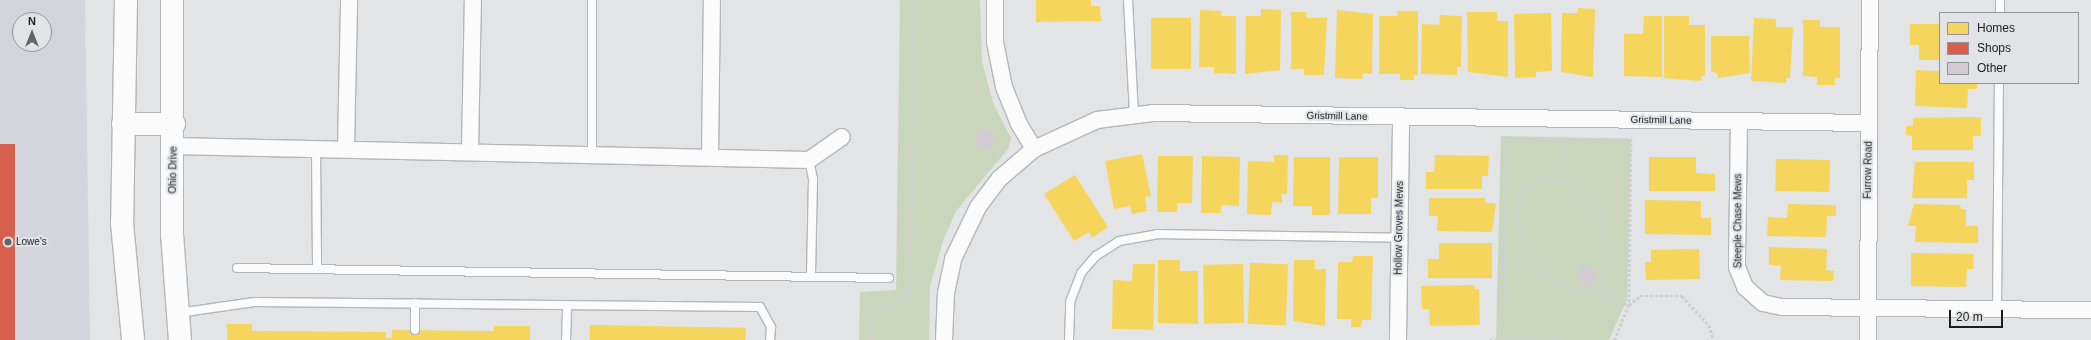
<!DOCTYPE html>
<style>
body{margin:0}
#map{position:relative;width:2091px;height:340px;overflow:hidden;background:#e2e4e6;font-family:Arial,sans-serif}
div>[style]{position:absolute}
.built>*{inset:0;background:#d2d6dc}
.green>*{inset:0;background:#c9d6bb}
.homes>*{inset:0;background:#f6d55c;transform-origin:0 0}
.shops>*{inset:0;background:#d6604d;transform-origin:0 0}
.building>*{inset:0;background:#d3cbd2}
.round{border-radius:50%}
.path>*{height:2.5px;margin-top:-1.25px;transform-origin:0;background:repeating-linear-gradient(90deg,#cecfcf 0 3px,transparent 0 5px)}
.roads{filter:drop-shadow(1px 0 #b5b6b8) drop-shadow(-1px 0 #b5b6b8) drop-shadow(0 1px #b5b6b8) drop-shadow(0 -1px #b5b6b8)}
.service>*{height:8px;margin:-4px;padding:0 4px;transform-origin:4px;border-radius:4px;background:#fbfbfb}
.minor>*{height:16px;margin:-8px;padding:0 8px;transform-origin:8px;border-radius:8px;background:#fbfbfb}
.secondary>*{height:22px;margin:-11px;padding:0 11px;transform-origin:11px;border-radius:11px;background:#fbfbfb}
.dots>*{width:11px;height:11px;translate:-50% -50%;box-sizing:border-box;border:2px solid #e1e3e7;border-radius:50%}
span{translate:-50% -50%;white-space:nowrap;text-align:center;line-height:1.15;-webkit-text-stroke:4px #e1e3e7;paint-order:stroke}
.street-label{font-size:10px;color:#1c1d1e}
.poi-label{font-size:10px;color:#1c1d1e}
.left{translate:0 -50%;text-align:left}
.legend{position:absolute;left:1939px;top:12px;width:140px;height:72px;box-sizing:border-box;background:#e1e3e7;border:1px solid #929497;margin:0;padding:5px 7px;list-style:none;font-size:12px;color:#1c1d1e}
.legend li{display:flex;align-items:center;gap:8px;height:20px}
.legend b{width:20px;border:1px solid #929497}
.north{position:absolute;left:12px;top:12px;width:40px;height:40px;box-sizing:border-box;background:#e1e3e7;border:1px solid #929497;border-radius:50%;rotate:0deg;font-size:11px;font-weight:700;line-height:16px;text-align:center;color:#1c1d1e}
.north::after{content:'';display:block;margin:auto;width:14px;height:18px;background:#616364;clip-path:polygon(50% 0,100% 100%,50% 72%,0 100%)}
.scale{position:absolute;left:1949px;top:310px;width:54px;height:18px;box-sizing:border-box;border:2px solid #1c1d1e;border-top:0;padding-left:5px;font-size:12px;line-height:14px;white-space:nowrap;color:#1c1d1e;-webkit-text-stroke:3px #e1e3e7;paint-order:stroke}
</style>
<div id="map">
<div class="built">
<i style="clip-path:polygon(evenodd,0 0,85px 0,90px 340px,0 340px,0 0,20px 20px,44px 20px,44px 44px,20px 44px,20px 20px)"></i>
</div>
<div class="green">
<i style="clip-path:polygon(900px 0,980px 0,982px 61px,993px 103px,1011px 138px,1008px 149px,956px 211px,943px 241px,930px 286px,929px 340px,859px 340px,860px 292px,896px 290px)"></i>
<i style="clip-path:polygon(1501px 136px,1631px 139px,1627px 299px,1609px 340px,1496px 340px)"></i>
</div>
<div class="homes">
<i style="clip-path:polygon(1036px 0,1091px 0,1091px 6px,1100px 6px,1101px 21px,1036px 22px)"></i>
<i style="clip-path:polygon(1578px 8px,1595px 9px,1593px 77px,1561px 72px,1562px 13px,1578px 13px)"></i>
<i style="clip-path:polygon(1261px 9px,1281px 10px,1280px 70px,1245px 74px,1246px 16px,1261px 16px)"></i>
<i style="clip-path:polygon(1200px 10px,1221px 11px,1221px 16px,1236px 16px,1236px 74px,1214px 73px,1214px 67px,1199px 67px)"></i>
<i style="clip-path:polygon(1337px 10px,1373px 14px,1372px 74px,1363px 73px,1362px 79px,1335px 78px)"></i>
<i style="clip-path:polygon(1397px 11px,1418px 11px,1418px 75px,1414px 75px,1414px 80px,1400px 80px,1400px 74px,1379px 74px,1379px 16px,1397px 16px)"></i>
<i style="clip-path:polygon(1291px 12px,1307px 12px,1306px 18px,1327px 18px,1324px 75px,1304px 75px,1304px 69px,1291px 69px)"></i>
<i style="clip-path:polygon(1467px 12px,1497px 12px,1497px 21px,1508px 21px,1508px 77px,1468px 72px)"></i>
<i style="clip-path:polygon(1551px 13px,1552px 71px,1536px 72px,1536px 77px,1515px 78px,1514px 14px)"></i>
<i style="clip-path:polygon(1440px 15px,1462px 16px,1461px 67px,1457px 67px,1457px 75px,1421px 74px,1422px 24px,1439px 25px)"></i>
<i style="clip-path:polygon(1644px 16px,1662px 16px,1662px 77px,1624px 76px,1624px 34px,1643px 34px)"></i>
<i style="clip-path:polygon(1664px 16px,1689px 16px,1689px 25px,1705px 25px,1705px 76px,1701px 76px,1701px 81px,1664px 78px)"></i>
<i style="left:1151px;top:18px;width:40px;height:51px"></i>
<i style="clip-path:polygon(1754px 18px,1776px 19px,1776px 27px,1793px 27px,1790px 78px,1786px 78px,1786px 83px,1751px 81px)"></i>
<i style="clip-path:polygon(1803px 20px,1820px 20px,1820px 27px,1840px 27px,1840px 78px,1835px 78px,1835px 85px,1817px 85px,1817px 77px,1803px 76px)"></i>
<i style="clip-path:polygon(1910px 24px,1940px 24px,1940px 60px,1919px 60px,1919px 45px,1910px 45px)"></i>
<i style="clip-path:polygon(1711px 36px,1749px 36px,1750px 73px,1718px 78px,1718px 74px,1711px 71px)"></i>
<i style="clip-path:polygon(1916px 70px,1940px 71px,1940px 83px,1977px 83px,1977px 89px,1968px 89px,1967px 108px,1915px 106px)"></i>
<i style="clip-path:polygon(1981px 117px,1981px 136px,1973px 136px,1973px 150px,1912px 150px,1912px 136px,1906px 135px,1906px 126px,1913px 126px,1913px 118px)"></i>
<i style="clip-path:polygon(1142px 154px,1151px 196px,1145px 197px,1147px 211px,1132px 214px,1130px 206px,1114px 209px,1105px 161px)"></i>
<i style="clip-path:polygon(1274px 155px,1288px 155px,1287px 194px,1282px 194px,1282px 203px,1272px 202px,1271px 215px,1247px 214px,1248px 161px,1274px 162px)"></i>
<i style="clip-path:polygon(1435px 155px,1489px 156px,1488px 176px,1482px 176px,1482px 189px,1426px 189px,1426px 172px,1434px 172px)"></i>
<i style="clip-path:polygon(1158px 156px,1193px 156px,1192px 203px,1177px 203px,1177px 212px,1157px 212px)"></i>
<i style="clip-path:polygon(1202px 156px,1240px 157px,1239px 206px,1221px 205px,1221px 213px,1201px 213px)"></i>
<i style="clip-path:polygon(1294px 157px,1330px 157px,1330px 215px,1312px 215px,1312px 206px,1293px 206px)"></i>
<i style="clip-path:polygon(1339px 157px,1378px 157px,1378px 198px,1371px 198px,1371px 214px,1338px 214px)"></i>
<i style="clip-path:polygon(1649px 157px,1696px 157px,1696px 173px,1715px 174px,1715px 191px,1649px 191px)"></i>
<i style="left:1776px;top:159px;width:54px;height:32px;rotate:1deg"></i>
<i style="clip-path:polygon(1915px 162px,1974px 162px,1974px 180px,1967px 180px,1967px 198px,1912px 198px)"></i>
<i style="clip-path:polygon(1075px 175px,1108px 227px,1092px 238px,1089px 232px,1074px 241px,1044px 194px)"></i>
<i style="clip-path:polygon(1429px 198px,1485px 198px,1485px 203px,1496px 203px,1492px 232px,1437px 231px,1438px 216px,1429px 216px)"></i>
<i style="clip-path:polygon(1645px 200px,1701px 201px,1701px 218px,1711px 218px,1711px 235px,1645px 234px)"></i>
<i style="clip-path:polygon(1788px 204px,1836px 205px,1836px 216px,1827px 216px,1826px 237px,1767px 236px,1768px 217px,1787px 218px)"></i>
<i style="clip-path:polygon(1914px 204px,1960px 205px,1961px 209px,1966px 209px,1966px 226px,1978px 226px,1978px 243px,1915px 242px,1916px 226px,1908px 226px)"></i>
<i style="clip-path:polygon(1439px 243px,1492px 243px,1492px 278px,1428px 278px,1428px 259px,1439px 259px)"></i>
<i style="clip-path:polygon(1769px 247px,1827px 249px,1826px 270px,1834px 271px,1833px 281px,1780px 280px,1781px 266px,1769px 265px)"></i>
<i style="clip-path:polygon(1699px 249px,1700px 279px,1646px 280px,1645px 262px,1651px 262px,1651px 250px)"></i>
<i style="clip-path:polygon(1911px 253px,1974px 254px,1973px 269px,1967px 269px,1966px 287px,1911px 286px)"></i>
<i style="clip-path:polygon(1353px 256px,1373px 256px,1371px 320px,1362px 320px,1361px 327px,1351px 327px,1351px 319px,1337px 319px,1338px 262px,1352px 262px)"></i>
<i style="clip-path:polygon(1158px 260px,1180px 260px,1180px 271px,1198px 271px,1198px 324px,1158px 323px)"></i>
<i style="clip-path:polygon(1294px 260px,1315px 260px,1315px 269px,1326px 269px,1325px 326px,1293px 321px)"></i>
<i style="left:1250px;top:263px;width:38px;height:61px;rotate:2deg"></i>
<i style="clip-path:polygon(1133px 264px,1155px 264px,1153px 330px,1112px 329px,1113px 280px,1132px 281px)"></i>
<i style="left:1243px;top:264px;width:59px;height:40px;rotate:89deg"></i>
<i style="clip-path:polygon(1475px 285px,1475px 289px,1479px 289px,1480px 325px,1430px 326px,1429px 309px,1422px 309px,1421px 286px)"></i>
<i style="clip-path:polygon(227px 324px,252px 324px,252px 331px,386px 332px,386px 338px,392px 338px,392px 330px,494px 331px,494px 326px,530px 326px,530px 340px,227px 340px)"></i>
<i style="left:590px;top:325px;width:156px;height:15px;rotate:1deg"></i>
</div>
<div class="shops">
<i style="left:0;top:144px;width:15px;height:196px"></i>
</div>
<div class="building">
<i class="round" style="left:975px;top:130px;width:20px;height:20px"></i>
<i class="round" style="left:1577px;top:265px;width:20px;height:20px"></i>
</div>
<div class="path">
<i style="left:1562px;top:180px;width:40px;rotate:-88.6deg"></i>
<i style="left:1502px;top:262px;width:31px"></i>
<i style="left:1533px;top:262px;width:36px;rotate:-113deg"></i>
<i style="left:1519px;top:229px;width:22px;rotate:-95deg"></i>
<i style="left:1517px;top:207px;width:23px;rotate:-67deg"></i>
<i style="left:1526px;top:186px;width:18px;rotate:-27deg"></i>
<i style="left:1542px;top:178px;width:20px;rotate:6deg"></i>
<i style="left:1562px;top:180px;width:29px;rotate:36deg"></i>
<i style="left:1585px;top:197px;width:29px;rotate:56deg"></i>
<i style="left:1601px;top:221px;width:36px;rotate:77deg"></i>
<i style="left:1609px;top:256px;width:24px;rotate:109deg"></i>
<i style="left:1601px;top:279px;width:20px;rotate:150deg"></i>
<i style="left:1584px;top:289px;width:16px;rotate:-173deg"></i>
<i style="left:1568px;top:287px;width:21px;rotate:-152deg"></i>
<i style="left:1549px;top:277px;width:22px;rotate:-137deg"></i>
<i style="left:1607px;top:262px;width:23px"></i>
<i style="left:910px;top:272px;width:272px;rotate:-89.2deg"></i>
<i style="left:1601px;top:279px;width:21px;rotate:65deg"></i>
<i style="left:1610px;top:298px;width:20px;rotate:20deg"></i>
<i style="left:1629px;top:305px;width:14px;rotate:-39deg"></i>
<i style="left:1640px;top:296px;width:42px"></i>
<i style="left:1682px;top:296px;width:40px;rotate:47deg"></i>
<i style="left:1709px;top:325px;width:16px;rotate:72deg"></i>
<i style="left:1586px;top:288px;width:19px;rotate:32deg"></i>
<i style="left:1602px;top:298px;width:8px"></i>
<i style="left:1502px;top:339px;width:199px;rotate:-89.1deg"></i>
<i style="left:1505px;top:140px;width:126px;rotate:-0.5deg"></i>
<i style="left:1631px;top:139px;width:166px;rotate:90.7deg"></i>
<i style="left:1629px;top:305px;width:38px;rotate:112deg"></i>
<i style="left:872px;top:340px;width:20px;rotate:-90deg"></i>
<i style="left:872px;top:320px;width:10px;rotate:-61deg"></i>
<i style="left:877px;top:311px;width:28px;rotate:-23deg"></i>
<i style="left:903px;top:300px;width:9px;rotate:-49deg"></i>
<i style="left:909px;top:293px;width:21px;rotate:-87deg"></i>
<i style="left:910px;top:272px;width:14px;rotate:17deg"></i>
<i style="left:1490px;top:340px;width:76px"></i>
</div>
<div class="roads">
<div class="service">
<i style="left:1128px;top:0;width:114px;rotate:87deg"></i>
<i style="left:2000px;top:13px;width:13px;rotate:-90deg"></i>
<i style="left:316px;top:148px;width:121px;rotate:89.5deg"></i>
<i style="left:592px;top:154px;width:154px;rotate:-90deg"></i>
<i style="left:809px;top:160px;width:19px;rotate:78deg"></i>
<i style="left:813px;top:179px;width:98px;rotate:91.2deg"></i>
<i style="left:237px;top:268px;width:652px;rotate:0.88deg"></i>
<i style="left:415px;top:303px;width:27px;rotate:90deg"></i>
<i style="left:1997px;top:309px;width:226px;rotate:-89.5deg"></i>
<i style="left:178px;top:313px;width:77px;rotate:-8.2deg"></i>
<i style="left:254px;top:302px;width:506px;rotate:0.57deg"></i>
<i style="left:760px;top:307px;width:23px;rotate:61deg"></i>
<i style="left:771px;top:327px;width:13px;rotate:94deg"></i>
<i style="left:566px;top:340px;width:35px;rotate:-88deg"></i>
<i style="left:1069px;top:340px;width:38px;rotate:-88deg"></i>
<i style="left:1070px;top:302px;width:31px;rotate:-69deg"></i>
<i style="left:1081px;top:273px;width:23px;rotate:-49deg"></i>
<i style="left:1096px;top:256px;width:27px;rotate:-33deg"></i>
<i style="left:1119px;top:241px;width:39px;rotate:-10deg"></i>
<i style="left:1157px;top:234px;width:242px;rotate:0.9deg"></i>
</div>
<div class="minor">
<i style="left:995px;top:0;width:42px;rotate:90deg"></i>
<i style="left:995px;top:42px;width:46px;rotate:78.7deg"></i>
<i style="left:1004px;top:87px;width:40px;rotate:68deg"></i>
<i style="left:1019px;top:124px;width:29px;rotate:59deg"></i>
<i style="left:1739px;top:121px;width:146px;rotate:90.8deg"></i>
<i style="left:1737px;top:267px;width:22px;rotate:68deg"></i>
<i style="left:1745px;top:287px;width:24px;rotate:42deg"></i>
<i style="left:1763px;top:303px;width:19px;rotate:12deg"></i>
<i style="left:1782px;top:307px;width:309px;rotate:0.6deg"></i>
<i style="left:173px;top:146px;width:636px;rotate:1.26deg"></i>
<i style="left:809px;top:160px;width:40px;rotate:-34.9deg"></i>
<i style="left:346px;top:148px;width:148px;rotate:-88.8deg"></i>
<i style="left:470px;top:151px;width:151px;rotate:-88.9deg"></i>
<i style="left:710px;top:156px;width:156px;rotate:-89.3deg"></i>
<i style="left:944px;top:340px;width:47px;rotate:-87.6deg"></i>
<i style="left:946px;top:293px;width:35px;rotate:-78deg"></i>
<i style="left:953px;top:259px;width:58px;rotate:-64.3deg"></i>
<i style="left:978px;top:207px;width:35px;rotate:-53deg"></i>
<i style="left:999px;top:179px;width:46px;rotate:-40.6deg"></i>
<i style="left:1034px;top:149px;width:69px;rotate:-24.7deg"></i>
<i style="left:1097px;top:120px;width:56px;rotate:-7.1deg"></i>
<i style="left:1153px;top:113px;width:715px;rotate:0.8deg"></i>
<i style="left:1398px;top:340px;width:223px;rotate:-89.2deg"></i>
<i style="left:1868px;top:340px;width:340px;rotate:-89.7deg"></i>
</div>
<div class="secondary">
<i style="left:126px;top:0;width:223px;rotate:91deg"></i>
<i style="left:122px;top:223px;width:118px;rotate:84.6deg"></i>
<i style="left:172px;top:0;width:234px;rotate:90deg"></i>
<i style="left:172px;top:234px;width:106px;rotate:85.7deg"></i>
<i style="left:123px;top:124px;width:51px"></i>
</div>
</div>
<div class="dots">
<i style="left:8px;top:242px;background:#616364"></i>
</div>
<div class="street-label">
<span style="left:1337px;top:116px;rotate:1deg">Gristmill Lane</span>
<span style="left:1661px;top:120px;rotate:1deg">Gristmill Lane</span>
<span style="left:173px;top:170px;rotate:-89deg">Ohio Drive</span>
<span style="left:1868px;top:170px;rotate:-89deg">Furrow Road</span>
<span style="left:1738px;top:221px;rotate:-90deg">Steeple Chase Mews</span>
<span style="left:1399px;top:228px;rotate:-89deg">Hollow Groves Mews</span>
</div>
<div class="poi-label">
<span class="left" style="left:16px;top:242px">Lowe's</span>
</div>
<ul class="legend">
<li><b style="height:11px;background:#f6d55c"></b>Homes</li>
<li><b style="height:11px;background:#d6604d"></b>Shops</li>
<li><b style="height:11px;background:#d3cbd2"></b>Other</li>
</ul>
<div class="north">N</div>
<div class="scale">20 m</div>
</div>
